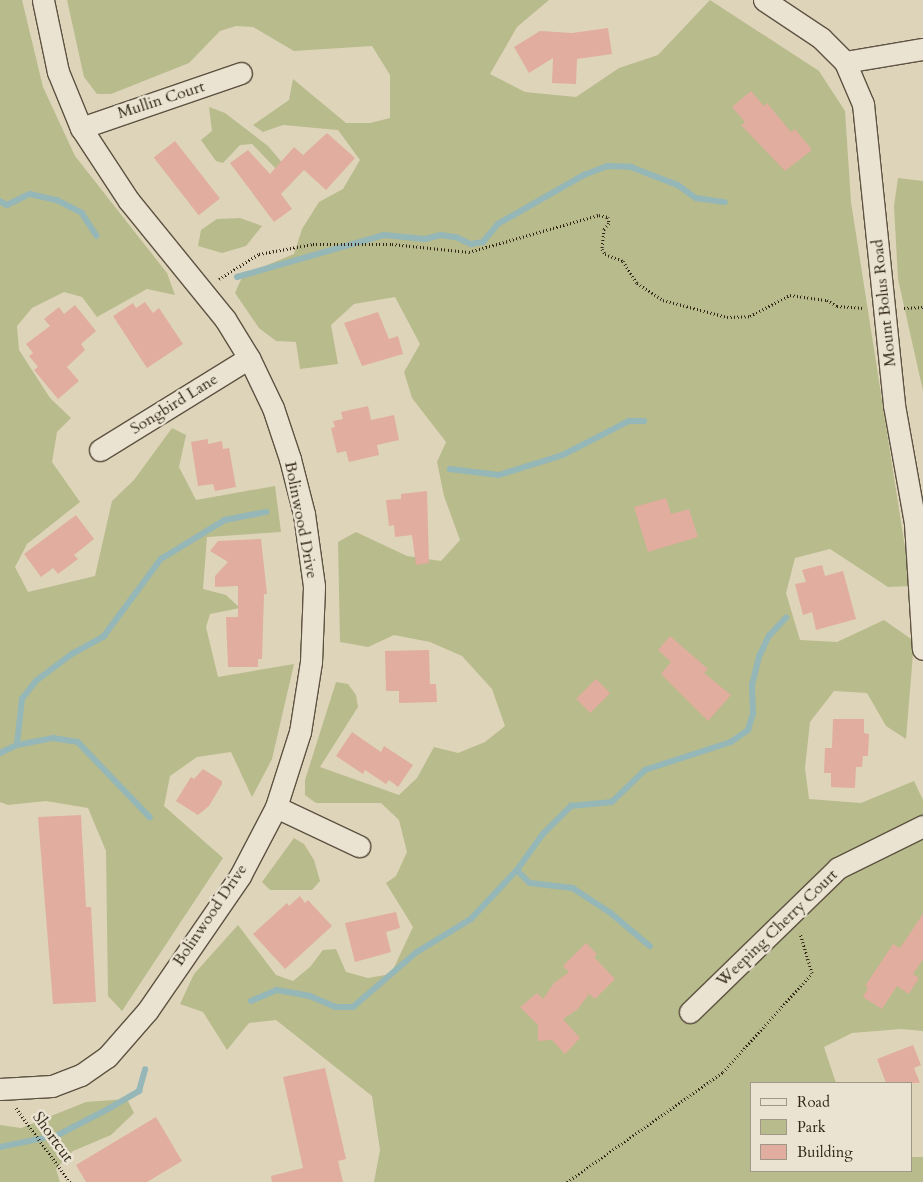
<!DOCTYPE html>
<style>
body{margin:0}
#map{position:relative;width:923px;height:1182px;overflow:hidden;background:#ded4ba;font-family:Cardo,serif}
div>[style]{position:absolute}
.green>*{inset:0;background:#b8bb8b}
.stream>*{height:5.5px;margin:-2.75px;padding:0 2.75px;transform-origin:2.75px;border-radius:2.75px;background:#95b7b8}
.building>*{inset:0;background:#e1ad9e;transform-origin:0 0}
.path>*{height:3px;margin-top:-1.5px;transform-origin:0;background:repeating-linear-gradient(90deg,#332619 0 1px,transparent 0 3.5px)}
.roads{filter:drop-shadow(1px 0 #5e5241) drop-shadow(-1px 0 #5e5241) drop-shadow(0 1px #5e5241) drop-shadow(0 -1px #5e5241)}
.minor>*{height:21px;margin:-10.5px;padding:0 10.5px;transform-origin:10.5px;border-radius:10.5px;background:#eae3d2}
span{translate:-50% -50%;white-space:nowrap;text-align:center;line-height:1.15;-webkit-text-stroke:5px #eae3d2;paint-order:stroke}
.street-label{font-size:16px;color:#332619}
.legend{position:absolute;left:750px;top:1082px;width:162px;height:90px;box-sizing:border-box;background:#eae3d2;border:1px solid #a19788;margin:0;padding:6px 9px;list-style:none;font-size:15px;color:#332619}
.legend li{display:flex;align-items:center;gap:10px;height:25px}
.legend b{width:25px;border:1px solid #a19788}
</style>
<div id="map">
<div class="green">
<i style="clip-path:polygon(0 0,22px 0,43px 87px,75px 156px,167px 273px,175px 295px,147px 289px,97px 317px,82px 297px,64px 292px,32px 308px,17px 326px,19px 350px,50px 398px,71px 418px,57px 432px,52px 462px,80px 502px,27px 544px,15px 567px,28px 592px,95px 576px,112px 501px,134px 480px,172px 428px,186px 435px,179px 467px,196px 500px,275px 486px,281px 532px,207px 537px,203px 589px,226px 595px,240px 608px,210px 614px,206px 627px,218px 677px,294px 664px,272px 759px,252px 797px,231px 752px,197px 757px,170px 776px,164px 806px,223px 858px,122px 1011px,108px 996px,106px 851px,88px 808px,46px 801px,8px 805px,0 802px)"></i>
<i style="clip-path:polygon(67px 0,549px 0,517px 27px,490px 74px,525px 92px,576px 97px,619px 68px,658px 55px,710px 0,819px 71px,845px 111px,851px 202px,911px 586px,888px 587px,830px 549px,795px 558px,786px 593px,800px 640px,837px 642px,884px 620px,914px 641px,906px 739px,886px 726px,867px 693px,834px 691px,810px 722px,805px 768px,809px 799px,861px 803px,914px 781px,923px 800px,923px 1031px,901px 1029px,852px 1033px,824px 1047px,836px 1083px,752px 1083px,752px 1171px,912px 1171px,912px 1157px,923px 1157px,923px 1182px,374px 1182px,380px 1150px,372px 1096px,276px 1020px,249px 1023px,227px 1050px,203px 1012px,180px 1004px,194px 974px,238px 925px,276px 975px,293px 981px,310px 967px,323px 950px,336px 949px,346px 972px,368px 978px,391px 974px,413px 927px,386px 883px,396px 876px,407px 852px,399px 820px,381px 803px,316px 803px,305px 795px,305px 780px,336px 682px,348px 684px,356px 695px,358px 707px,320px 767px,399px 795px,417px 778px,434px 747px,458px 753px,485px 742px,505px 726px,492px 689px,462px 656px,430px 642px,394px 635px,368px 647px,340px 642px,338px 542px,356px 532px,407px 556px,441px 561px,460px 540px,444px 496px,437px 462px,446px 442px,412px 398px,404px 372px,420px 344px,395px 297px,354px 304px,331px 325px,338px 364px,300px 369px,296px 342px,276px 341px,259px 328px,235px 293px,243px 275px,294px 254px,302px 229px,319px 202px,343px 189px,360px 160px,338px 130px,283px 125px,263px 132px,253px 125px,289px 100px,293px 79px,346px 123px,370px 123px,390px 118px,390px 75px,372px 46px,294px 51px,253px 27px,236px 26px,220px 31px,189px 63px,111px 94px,97px 94px,84px 77px)"></i>
<i style="clip-path:polygon(209px 107px,225px 113px,268px 146px,285px 166px,280px 173px,252px 144px,240px 145px,223px 163px,216px 161px,201px 140px,212px 131px)"></i>
<i style="clip-path:polygon(898px 178px,923px 181px,923px 391px,898px 279px,894px 206px)"></i>
<i style="clip-path:polygon(240px 218px,262px 226px,246px 246px,222px 253px,198px 246px,201px 230px,217px 219px)"></i>
<i style="clip-path:polygon(294px 838px,304px 844px,314px 860px,320px 881px,312px 890px,270px 890px,262px 882px)"></i>
<i style="clip-path:polygon(127px 1099px,134px 1113px,111px 1135px,73px 1151px,56px 1169px,60px 1182px,0 1182px,0 1125px,21px 1128px,86px 1102px)"></i>
</div>
<div class="stream">
<i style="left:0;top:201px;width:8px;rotate:30deg"></i>
<i style="left:7px;top:205px;width:25px;rotate:-26deg"></i>
<i style="left:30px;top:194px;width:28px;rotate:13deg"></i>
<i style="left:57px;top:200px;width:28px;rotate:27deg"></i>
<i style="left:82px;top:213px;width:27px;rotate:57deg"></i>
<i style="left:237px;top:277px;width:153px;rotate:-15.9deg"></i>
<i style="left:384px;top:235px;width:41px;rotate:5.6deg"></i>
<i style="left:425px;top:239px;width:16px;rotate:-14deg"></i>
<i style="left:441px;top:235px;width:15px;rotate:8deg"></i>
<i style="left:456px;top:237px;width:17px;rotate:25deg"></i>
<i style="left:471px;top:244px;width:12px;rotate:-9deg"></i>
<i style="left:483px;top:242px;width:23px;rotate:-50deg"></i>
<i style="left:498px;top:224px;width:99px;rotate:-29.7deg"></i>
<i style="left:584px;top:175px;width:26px;rotate:-21deg"></i>
<i style="left:608px;top:166px;width:23px;rotate:2deg"></i>
<i style="left:631px;top:167px;width:50px;rotate:21deg"></i>
<i style="left:678px;top:185px;width:22px;rotate:36deg"></i>
<i style="left:696px;top:198px;width:29px;rotate:8deg"></i>
<i style="left:450px;top:469px;width:49px;rotate:7deg"></i>
<i style="left:499px;top:475px;width:67px;rotate:-17.4deg"></i>
<i style="left:563px;top:455px;width:74px;rotate:-27.3deg"></i>
<i style="left:629px;top:421px;width:15px"></i>
<i style="left:17px;top:745px;width:46px;rotate:-83.8deg"></i>
<i style="left:22px;top:699px;width:23px;rotate:-52deg"></i>
<i style="left:36px;top:681px;width:45px;rotate:-36.9deg"></i>
<i style="left:72px;top:654px;width:37px;rotate:-29deg"></i>
<i style="left:104px;top:636px;width:96px;rotate:-53.5deg"></i>
<i style="left:161px;top:559px;width:75px;rotate:-31.4deg"></i>
<i style="left:225px;top:520px;width:42px;rotate:-11deg"></i>
<i style="left:0;top:753px;width:19px;rotate:-25deg"></i>
<i style="left:17px;top:745px;width:37px;rotate:-11deg"></i>
<i style="left:53px;top:738px;width:25px;rotate:9deg"></i>
<i style="left:78px;top:742px;width:104px;rotate:46.2deg"></i>
<i style="left:517px;top:870px;width:18px;rotate:45deg"></i>
<i style="left:530px;top:883px;width:43px;rotate:6.6deg"></i>
<i style="left:573px;top:888px;width:45px;rotate:33.3deg"></i>
<i style="left:611px;top:913px;width:51px;rotate:40.2deg"></i>
<i style="left:251px;top:1001px;width:28px;rotate:-23deg"></i>
<i style="left:277px;top:990px;width:34px;rotate:10deg"></i>
<i style="left:310px;top:996px;width:28px;rotate:23deg"></i>
<i style="left:336px;top:1007px;width:17px"></i>
<i style="left:353px;top:1007px;width:84px;rotate:-40.7deg"></i>
<i style="left:417px;top:952px;width:63px;rotate:-31.4deg"></i>
<i style="left:471px;top:919px;width:67px;rotate:-46.8deg"></i>
<i style="left:517px;top:870px;width:44px;rotate:-54.2deg"></i>
<i style="left:543px;top:834px;width:40px;rotate:-45deg"></i>
<i style="left:571px;top:806px;width:41px;rotate:-5.6deg"></i>
<i style="left:612px;top:802px;width:46px;rotate:-44.1deg"></i>
<i style="left:645px;top:770px;width:90px;rotate:-18deg"></i>
<i style="left:731px;top:742px;width:21px;rotate:-35deg"></i>
<i style="left:748px;top:730px;width:17px;rotate:-73deg"></i>
<i style="left:753px;top:714px;width:29px;rotate:-92deg"></i>
<i style="left:752px;top:685px;width:29px;rotate:-76deg"></i>
<i style="left:759px;top:657px;width:23px;rotate:-65deg"></i>
<i style="left:769px;top:636px;width:25px;rotate:-47deg"></i>
<i style="left:0;top:1147px;width:59px;rotate:-11.7deg"></i>
<i style="left:58px;top:1135px;width:59px;rotate:-27.4deg"></i>
<i style="left:110px;top:1108px;width:34px;rotate:-30deg"></i>
<i style="left:139px;top:1091px;width:22px;rotate:-74deg"></i>
</div>
<div class="building">
<i style="clip-path:polygon(608px 28px,612px 54px,577px 59px,576px 84px,552px 83px,553px 58px,529px 73px,514px 47px,540px 31px,572px 33px)"></i>
<i style="clip-path:polygon(751px 91px,764px 106px,767px 103px,791px 132px,795px 129px,812px 150px,785px 171px,741px 125px,745px 122px,732px 107px)"></i>
<i style="clip-path:polygon(327px 133px,355px 158px,326px 190px,304px 170px,281px 194px,292px 209px,274px 222px,230px 163px,248px 150px,270px 174px,294px 147px,303px 155px)"></i>
<i style="left:175px;top:141px;width:73px;height:27px;rotate:52deg"></i>
<i style="clip-path:polygon(145px 302px,153px 313px,159px 308px,183px 344px,147px 368px,113px 316px,133px 303px,136px 308px)"></i>
<i style="clip-path:polygon(75px 305px,96px 331px,81px 344px,85px 350px,67px 367px,79px 381px,58px 399px,34px 370px,38px 367px,29px 356px,33px 353px,26px 344px,50px 326px,44px 319px,59px 307px,64px 314px)"></i>
<i style="clip-path:polygon(378px 312px,389px 339px,398px 336px,403px 354px,362px 366px,344px 323px)"></i>
<i style="clip-path:polygon(368px 406px,371px 420px,394px 415px,399px 440px,377px 445px,379px 455px,349px 462px,346px 451px,337px 453px,331px 428px,335px 427px,333px 421px,343px 419px,341px 412px)"></i>
<i style="clip-path:polygon(208px 439px,208px 444px,222px 441px,223px 449px,229px 448px,236px 487px,215px 491px,213px 484px,198px 486px,191px 442px)"></i>
<i style="clip-path:polygon(427px 491px,429px 563px,416px 565px,412px 535px,395px 537px,394px 525px,389px 526px,386px 500px,401px 499px,401px 494px)"></i>
<i style="clip-path:polygon(666px 498px,671px 514px,689px 509px,698px 537px,648px 552px,634px 507px)"></i>
<i style="clip-path:polygon(76px 515px,94px 539px,74px 555px,78px 559px,58px 574px,53px 568px,41px 577px,24px 554px)"></i>
<i style="clip-path:polygon(261px 539px,267px 594px,264px 594px,262px 659px,258px 659px,258px 667px,228px 667px,226px 617px,238px 617px,238px 586px,215px 587px,215px 576px,228px 562px,210px 551px,218px 541px)"></i>
<i style="clip-path:polygon(822px 565px,825px 576px,843px 571px,856px 619px,816px 630px,812px 612px,803px 615px,795px 584px,806px 582px,802px 570px)"></i>
<i style="clip-path:polygon(670px 636px,708px 669px,704px 673px,731px 695px,708px 721px,661px 674px,671px 662px,658px 650px)"></i>
<i style="clip-path:polygon(429px 650px,430px 684px,436px 684px,437px 702px,399px 703px,399px 691px,386px 691px,385px 651px)"></i>
<i style="left:596px;top:679px;width:20px;height:28px;rotate:45deg"></i>
<i style="clip-path:polygon(833px 719px,864px 719px,864px 733px,869px 734px,868px 756px,863px 756px,862px 767px,856px 767px,855px 788px,831px 787px,831px 773px,824px 773px,825px 748px,832px 748px)"></i>
<i style="clip-path:polygon(352px 732px,381px 752px,384px 746px,413px 765px,398px 787px,389px 780px,386px 784px,365px 770px,363px 774px,336px 756px)"></i>
<i style="clip-path:polygon(203px 769px,222px 781px,222px 784px,209px 806px,198px 815px,176px 801px,191px 777px,194px 779px)"></i>
<i style="clip-path:polygon(81px 815px,86px 907px,91px 907px,96px 1002px,53px 1004px,38px 817px)"></i>
<i style="clip-path:polygon(300px 896px,305px 903px,308px 900px,332px 926px,285px 969px,253px 934px,287px 903px,289px 906px)"></i>
<i style="clip-path:polygon(396px 912px,400px 928px,386px 932px,391px 952px,355px 962px,345px 923px)"></i>
<i style="clip-path:polygon(923px 914px,923px 959px,913px 974px,919px 978px,909px 994px,897px 986px,882px 1009px,863px 997px,868px 988px,865px 986px,893px 944px,900px 948px)"></i>
<i style="clip-path:polygon(586px 943px,597px 954px,594px 957px,615px 979px,595px 999px,589px 994px,578px 1009px,563px 1019px,580px 1038px,565px 1054px,552px 1040px,538px 1041px,538px 1025px,520px 1007px,537px 993px,543px 999px,554px 983px,569px 972px,563px 966px)"></i>
<i style="clip-path:polygon(913px 1045px,921px 1065px,914px 1068px,920px 1083px,886px 1083px,877px 1059px)"></i>
<i style="clip-path:polygon(325px 1068px,346px 1159px,338px 1161px,343px 1182px,272px 1182px,271px 1176px,303px 1168px,283px 1077px)"></i>
<i style="clip-path:polygon(156px 1117px,182px 1161px,147px 1182px,86px 1182px,76px 1165px)"></i>
</div>
<div class="path">
<i style="left:219px;top:279px;width:47px;rotate:-32deg"></i>
<i style="left:259px;top:254px;width:55px;rotate:-10.5deg"></i>
<i style="left:313px;top:244px;width:79px"></i>
<i style="left:392px;top:244px;width:77px;rotate:5.9deg"></i>
<i style="left:469px;top:252px;width:135px;rotate:-15.9deg"></i>
<i style="left:599px;top:215px;width:9px;rotate:13deg"></i>
<i style="left:608px;top:217px;width:6px;rotate:81deg"></i>
<i style="left:609px;top:223px;width:8px;rotate:130deg"></i>
<i style="left:604px;top:229px;width:20px;rotate:96deg"></i>
<i style="left:602px;top:249px;width:6px;rotate:59deg"></i>
<i style="left:605px;top:254px;width:19px;rotate:21deg"></i>
<i style="left:623px;top:261px;width:26px;rotate:58deg"></i>
<i style="left:637px;top:283px;width:31px;rotate:33deg"></i>
<i style="left:663px;top:300px;width:66px;rotate:14.9deg"></i>
<i style="left:727px;top:317px;width:23px;rotate:-2deg"></i>
<i style="left:750px;top:316px;width:45px;rotate:-27.7deg"></i>
<i style="left:790px;top:295px;width:37px;rotate:8deg"></i>
<i style="left:827px;top:300px;width:12px;rotate:31deg"></i>
<i style="left:837px;top:306px;width:28px;rotate:4deg"></i>
<i style="left:904px;top:308px;width:19px;rotate:-3deg"></i>
<i style="left:16px;top:1108px;width:92px;rotate:53.9deg"></i>
<i style="left:567px;top:1182px;width:191px;rotate:-35.2deg"></i>
<i style="left:723px;top:1072px;width:133px;rotate:-48deg"></i>
<i style="left:812px;top:973px;width:42px;rotate:-106.7deg"></i>
</div>
<div class="roads">
<div class="minor">
<i style="left:764px;top:0;width:69px;rotate:33.7deg"></i>
<i style="left:821px;top:38px;width:34px;rotate:45deg"></i>
<i style="left:845px;top:62px;width:46px;rotate:66.8deg"></i>
<i style="left:863px;top:104px;width:303px;rotate:84.1deg"></i>
<i style="left:894px;top:405px;width:120px;rotate:79.9deg"></i>
<i style="left:915px;top:523px;width:126px;rotate:86.4deg"></i>
<i style="left:845px;top:62px;width:79px;rotate:-9.5deg"></i>
<i style="left:81px;top:128px;width:169px;rotate:-19deg"></i>
<i style="left:100px;top:450px;width:175px;rotate:-31.7deg"></i>
<i style="left:276px;top:807px;width:92px;rotate:25.2deg"></i>
<i style="left:690px;top:1012px;width:206px;rotate:-44.2deg"></i>
<i style="left:838px;top:868px;width:95px;rotate:-26.3deg"></i>
<i style="left:0;top:1089px;width:52px;rotate:-3.3deg"></i>
<i style="left:52px;top:1086px;width:31px;rotate:-21deg"></i>
<i style="left:81px;top:1075px;width:32px;rotate:-35deg"></i>
<i style="left:107px;top:1057px;width:62px;rotate:-48.9deg"></i>
<i style="left:148px;top:1010px;width:163px;rotate:-55.5deg"></i>
<i style="left:240px;top:876px;width:78px;rotate:-62.4deg"></i>
<i style="left:276px;top:807px;width:79px;rotate:-72.3deg"></i>
<i style="left:300px;top:732px;width:71px;rotate:-81.1deg"></i>
<i style="left:311px;top:662px;width:76px;rotate:-87.7deg"></i>
<i style="left:314px;top:586px;width:73px;rotate:-97.9deg"></i>
<i style="left:304px;top:514px;width:57px;rotate:-104.3deg"></i>
<i style="left:290px;top:459px;width:54px;rotate:-108.4deg"></i>
<i style="left:273px;top:408px;width:55px;rotate:-115.6deg"></i>
<i style="left:249px;top:358px;width:46px;rotate:-121.6deg"></i>
<i style="left:225px;top:319px;width:152px;rotate:-129.1deg"></i>
<i style="left:129px;top:201px;width:87px;rotate:-123.3deg"></i>
<i style="left:81px;top:128px;width:61px;rotate:-112.3deg"></i>
<i style="left:58px;top:72px;width:74px;rotate:-101.8deg"></i>
</div>
</div>
<div class="street-label">
<span style="left:161px;top:100px;rotate:-18deg">Mullin Court</span>
<span style="left:884px;top:303px;rotate:-96deg">Mount Bolus Road</span>
<span style="left:174px;top:404px;rotate:-32deg">Songbird Lane</span>
<span style="left:301px;top:520px;rotate:79deg">Bolinwood Drive</span>
<span style="left:210px;top:915px;rotate:-56deg">Bolinwood Drive</span>
<span style="left:777px;top:928px;rotate:-44deg">Weeping Cherry Court</span>
<span style="left:53px;top:1137px;rotate:54deg">Shortcut</span>
</div>
<ul class="legend">
<li><b style="height:6px;background:#eae3d2"></b>Road</li>
<li><b style="height:14px;background:#b8bb8b"></b>Park</li>
<li><b style="height:14px;background:#e1ad9e"></b>Building</li>
</ul>
</div>
